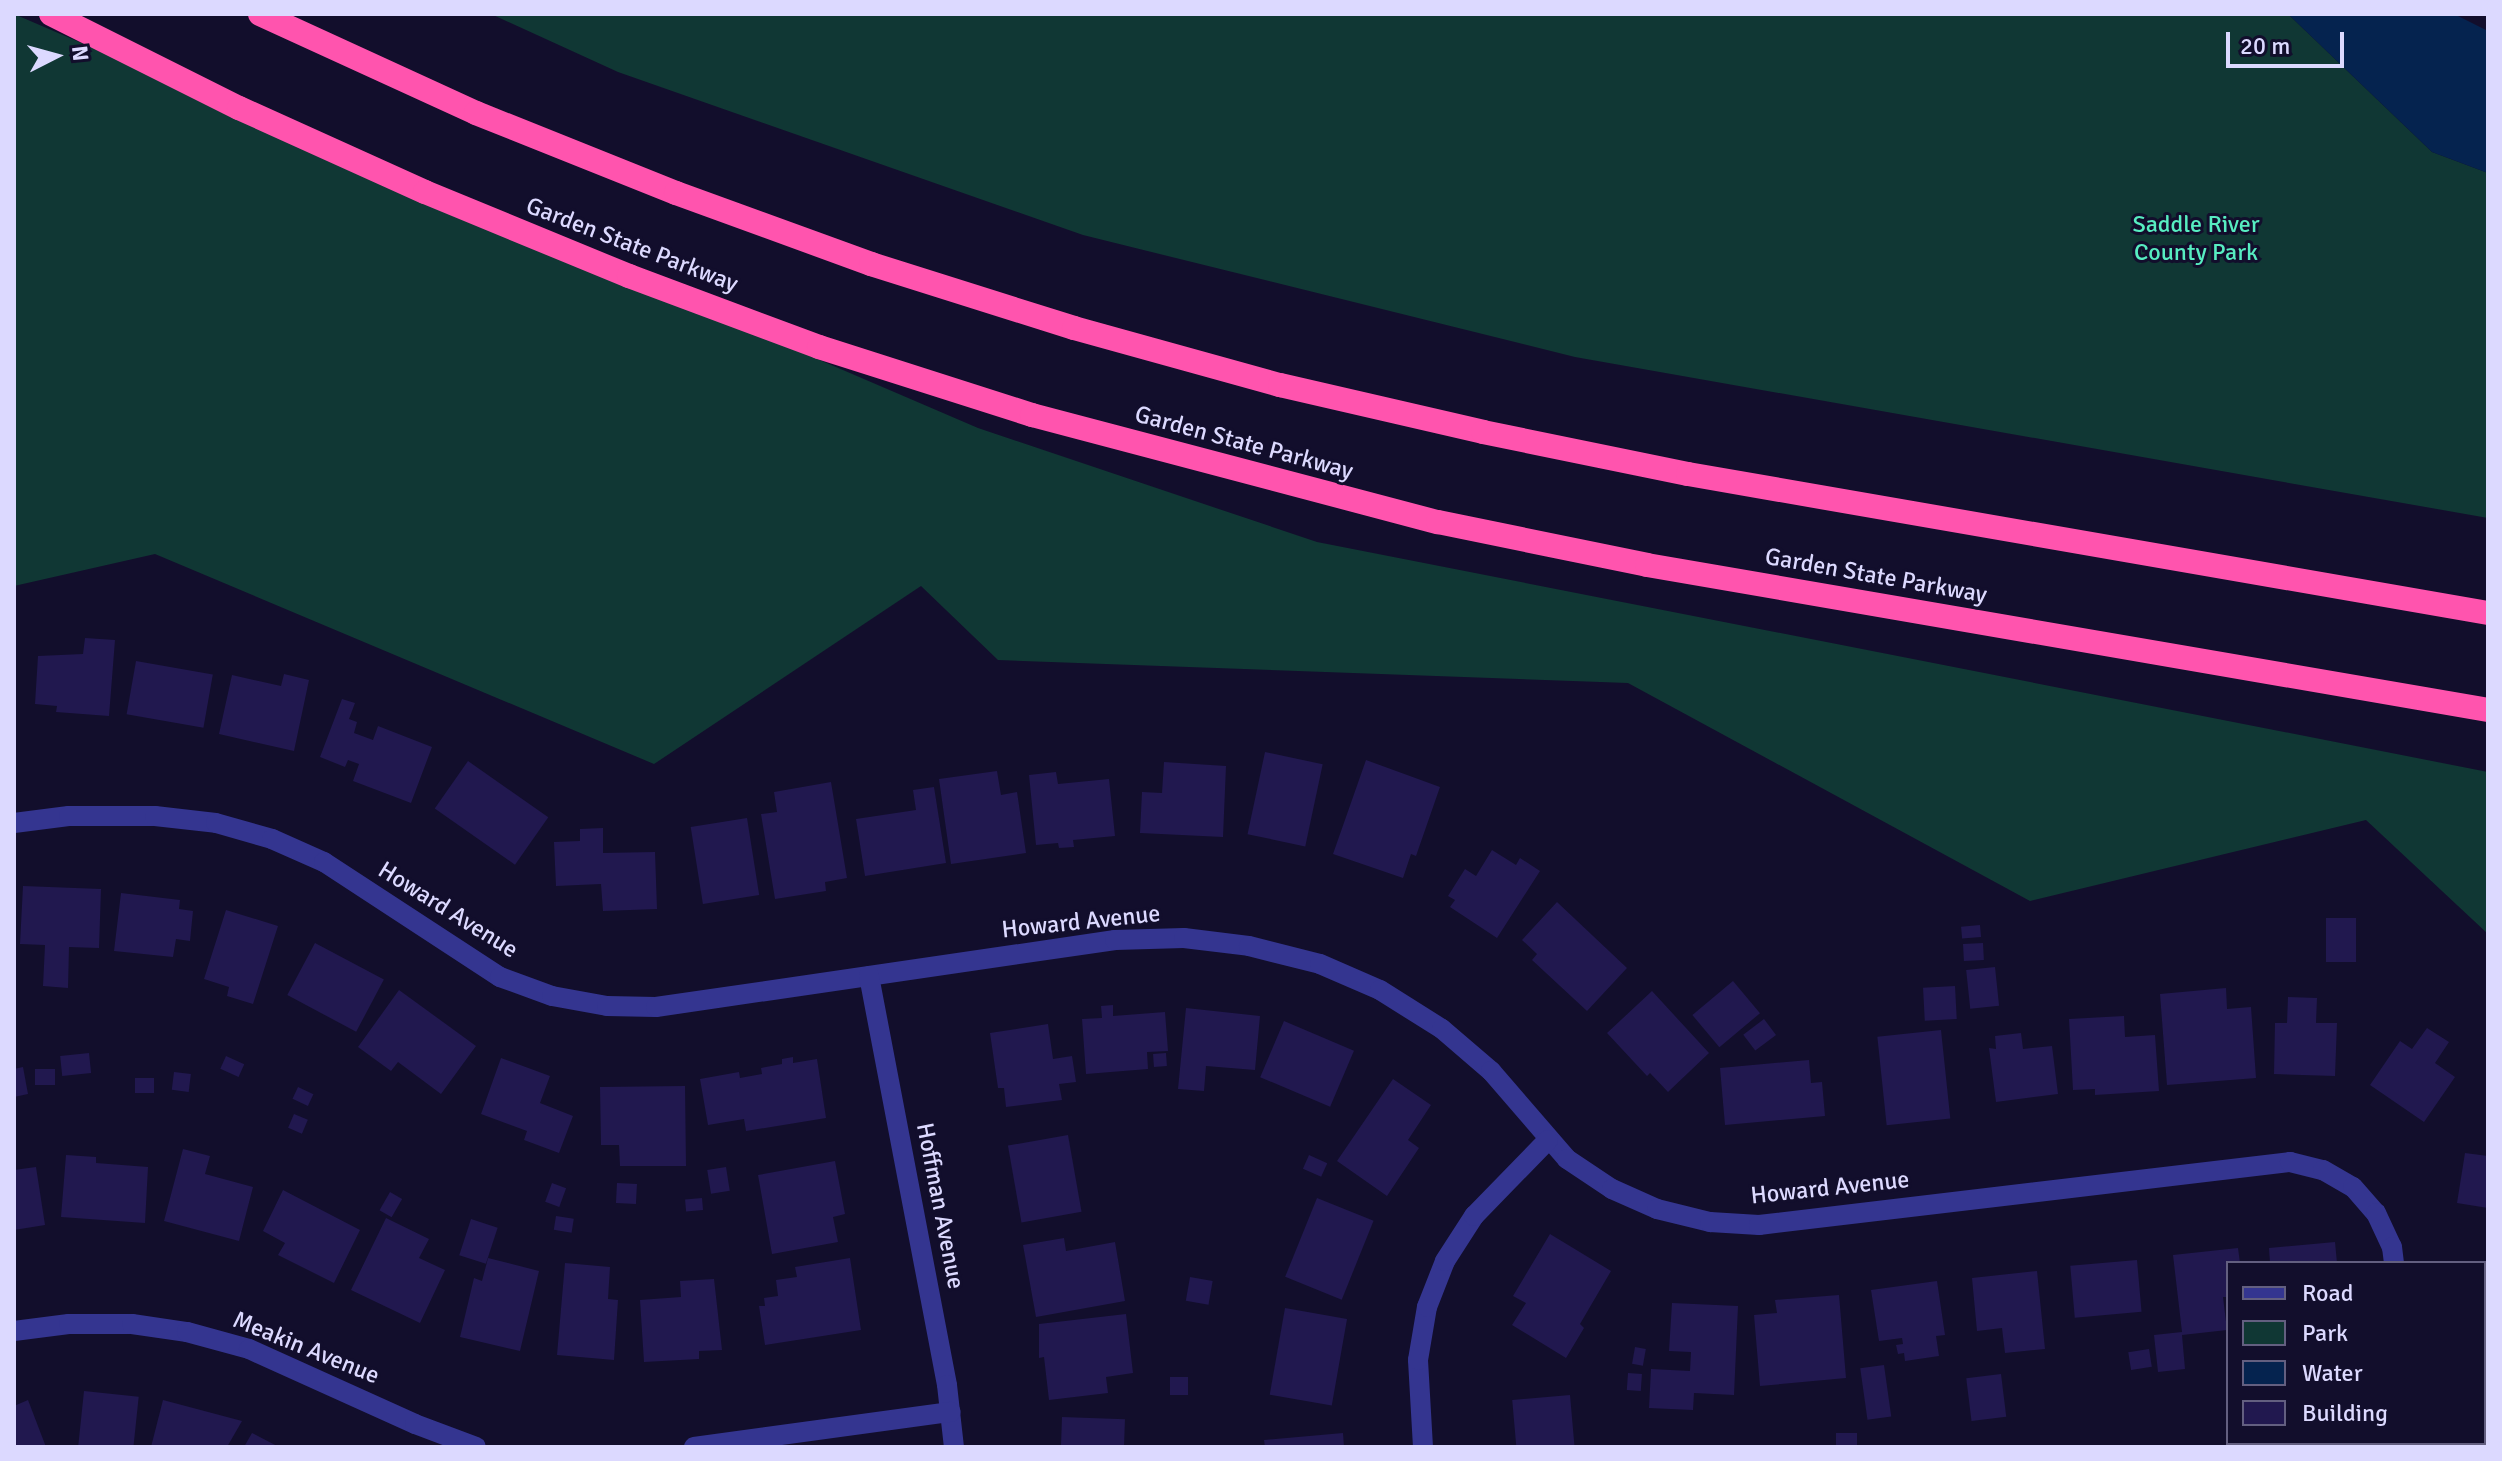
<!DOCTYPE html>
<style>
body{margin:0}
#map{position:relative;width:2502px;height:1461px;overflow:hidden;background:#120e2c;font-family:Signika,sans-serif}
div>[style]{position:absolute}
.green>*{inset:0;background:#103734}
.water>*{inset:0;background:#05234f}
.building>*{inset:0;background:#21184f;transform-origin:0 0}
.street>*{height:20px;margin:-10px;padding:0 10px;transform-origin:10px;border-radius:10px;background:#343590}
.highway>*{height:24px;margin:-12px;padding:0 12px;transform-origin:12px;border-radius:12px;background:#ff54ae}
span{translate:-50% -50%;white-space:nowrap;text-align:center;line-height:1.15;-webkit-text-stroke:6px #120e2c;paint-order:stroke}
.park-label{font-size:24px;color:#57edc1}
.street-label{font-size:24px;color:#dcd9ff}
.frame{position:absolute;inset:0;border:16px solid #dcd9ff;pointer-events:none}
.legend{position:absolute;left:2226px;top:1261px;width:260px;height:184px;box-sizing:border-box;background:#120e2c;border:2px solid #635f80;margin:0;padding:10px 14px;list-style:none;font-size:24px;color:#dcd9ff}
.legend li{display:flex;align-items:center;gap:16px;height:40px}
.legend b{width:40px;border:2px solid #635f80}
.north{position:absolute;left:16px;top:16px;width:80px;height:80px;-webkit-text-stroke:6px #120e2c;paint-order:stroke;rotate:84deg;font-size:22px;font-weight:700;line-height:32px;text-align:center;color:#dcd9ff}
.north::after{content:'';display:block;margin:auto;width:28px;height:36px;background:#dcd9ff;clip-path:polygon(50% 0,100% 100%,50% 72%,0 100%)}
.scale{position:absolute;left:2226px;top:32px;width:118px;height:36px;box-sizing:border-box;border:4px solid #dcd9ff;border-top:0;padding-left:10px;font-size:24px;line-height:28px;white-space:nowrap;color:#dcd9ff;-webkit-text-stroke:6px #120e2c;paint-order:stroke}
</style>
<div id="map">
<div class="green">
<i style="clip-path:polygon(14px 14px,978px 428px,1317px 542px,2488px 772px,2488px 934px,2366px 820px,2030px 901px,1628px 683px,998px 660px,921px 586px,654px 764px,155px 554px,14px 586px)"></i>
<i style="clip-path:polygon(491px 14px,2288px 14px,2432px 152px,2488px 173px,2488px 518px,1575px 357px,1083px 235px,618px 72px)"></i>
</div>
<div class="water">
<i style="clip-path:polygon(2288px 14px,2454px 14px,2488px 31px,2488px 173px,2432px 152px)"></i>
</div>
<div class="building">
<i style="clip-path:polygon(85px 638px,115px 640px,109px 716px,56px 712px,57px 706px,35px 704px,38px 656px,83px 654px)"></i>
<i style="left:136px;top:661px;width:78px;height:54px;rotate:10deg"></i>
<i style="clip-path:polygon(284px 674px,309px 680px,294px 751px,219px 734px,232px 675px,281px 686px)"></i>
<i style="clip-path:polygon(342px 699px,355px 703px,349px 719px,357px 722px,354px 733px,373px 740px,378px 726px,432px 747px,411px 803px,353px 781px,359px 764px,348px 760px,345px 767px,320px 757px)"></i>
<i style="left:1265px;top:752px;width:59px;height:84px;rotate:12deg"></i>
<i style="clip-path:polygon(1366px 760px,1440px 787px,1416px 856px,1411px 854px,1403px 878px,1333px 854px)"></i>
<i style="left:468px;top:761px;width:98px;height:58px;rotate:35deg"></i>
<i style="clip-path:polygon(1164px 762px,1226px 766px,1223px 837px,1140px 833px,1142px 792px,1162px 793px)"></i>
<i style="clip-path:polygon(997px 771px,1001px 795px,1017px 792px,1026px 853px,951px 864px,939px 779px)"></i>
<i style="clip-path:polygon(1056px 772px,1058px 784px,1109px 779px,1115px 836px,1073px 840px,1074px 847px,1059px 848px,1058px 843px,1036px 845px,1029px 775px)"></i>
<i style="clip-path:polygon(831px 782px,847px 878px,825px 882px,826px 891px,775px 899px,761px 814px,777px 812px,774px 792px)"></i>
<i style="clip-path:polygon(934px 787px,946px 863px,865px 876px,856px 819px,916px 810px,913px 790px)"></i>
<i style="left:747px;top:818px;width:78px;height:57px;rotate:81deg"></i>
<i style="clip-path:polygon(603px 828px,603px 853px,655px 852px,657px 909px,603px 911px,601px 884px,556px 886px,554px 842px,580px 841px,580px 829px)"></i>
<i style="clip-path:polygon(1492px 850px,1516px 865px,1520px 858px,1540px 871px,1497px 938px,1450px 907px,1455px 900px,1448px 896px,1465px 869px,1476px 876px)"></i>
<i style="clip-path:polygon(23px 886px,101px 889px,99px 948px,69px 947px,68px 988px,43px 986px,45px 945px,20px 944px)"></i>
<i style="clip-path:polygon(121px 893px,180px 900px,179px 909px,193px 911px,190px 941px,176px 939px,173px 957px,114px 951px)"></i>
<i style="clip-path:polygon(1557px 902px,1627px 968px,1587px 1011px,1532px 960px,1537px 954px,1522px 940px)"></i>
<i style="clip-path:polygon(226px 910px,278px 926px,253px 1004px,227px 996px,229px 987px,204px 979px)"></i>
<i style="left:2326px;top:918px;width:30px;height:44px"></i>
<i style="left:1980px;top:925px;width:12px;height:19px;rotate:85deg"></i>
<i style="left:315px;top:943px;width:78px;height:59px;rotate:28deg"></i>
<i style="left:1983px;top:943px;width:17px;height:20px;rotate:87deg"></i>
<i style="left:1995px;top:967px;width:39px;height:29px;rotate:84deg"></i>
<i style="left:1733px;top:981px;width:42px;height:53px;rotate:50deg"></i>
<i style="left:1955px;top:986px;width:33px;height:32px;rotate:87deg"></i>
<i style="clip-path:polygon(2226px 988px,2227px 1009px,2251px 1007px,2256px 1078px,2167px 1085px,2160px 994px)"></i>
<i style="clip-path:polygon(399px 990px,476px 1046px,441px 1094px,398px 1062px,391px 1071px,358px 1047px)"></i>
<i style="clip-path:polygon(1652px 991px,1709px 1053px,1668px 1092px,1650px 1073px,1647px 1076px,1607px 1033px)"></i>
<i style="clip-path:polygon(2288px 997px,2317px 998px,2316px 1023px,2337px 1023px,2335px 1076px,2274px 1074px,2275px 1023px,2287px 1023px)"></i>
<i style="clip-path:polygon(1113px 1005px,1113px 1016px,1165px 1012px,1168px 1051px,1147px 1052px,1148px 1069px,1086px 1074px,1082px 1019px,1102px 1018px,1101px 1006px)"></i>
<i style="clip-path:polygon(1186px 1008px,1260px 1016px,1255px 1070px,1206px 1066px,1204px 1091px,1178px 1089px)"></i>
<i style="clip-path:polygon(2124px 1016px,2125px 1037px,2155px 1035px,2159px 1091px,2095px 1095px,2095px 1089px,2073px 1090px,2069px 1019px)"></i>
<i style="left:1764px;top:1019px;width:20px;height:26px;rotate:53deg"></i>
<i style="left:1284px;top:1021px;width:76px;height:61px;rotate:23deg"></i>
<i style="clip-path:polygon(1048px 1024px,1053px 1059px,1072px 1056px,1076px 1082px,1059px 1084px,1062px 1100px,1006px 1107px,1004px 1088px,998px 1088px,990px 1033px)"></i>
<i style="clip-path:polygon(2427px 1028px,2449px 1042px,2435px 1063px,2455px 1077px,2424px 1122px,2370px 1085px,2400px 1041px,2412px 1049px)"></i>
<i style="left:1941px;top:1030px;width:89px;height:64px;rotate:84deg"></i>
<i style="clip-path:polygon(2021px 1033px,2023px 1049px,2052px 1046px,2058px 1094px,1996px 1102px,1989px 1048px,1996px 1049px,1995px 1036px)"></i>
<i style="left:89px;top:1053px;width:20px;height:29px;rotate:84deg"></i>
<i style="left:1166px;top:1053px;width:13px;height:13px;rotate:86deg"></i>
<i style="left:226px;top:1056px;width:20px;height:14px;rotate:24deg"></i>
<i style="clip-path:polygon(793px 1057px,793px 1063px,817px 1059px,826px 1118px,746px 1131px,744px 1119px,708px 1125px,700px 1079px,739px 1072px,740px 1078px,762px 1074px,761px 1068px,782px 1064px,782px 1059px)"></i>
<i style="clip-path:polygon(501px 1058px,550px 1076px,540px 1103px,573px 1116px,559px 1153px,524px 1140px,527px 1131px,481px 1114px)"></i>
<i style="clip-path:polygon(1809px 1060px,1811px 1083px,1822px 1082px,1825px 1116px,1725px 1125px,1720px 1068px)"></i>
<i style="clip-path:polygon(23px 1067px,28px 1094px,14px 1097px,14px 1069px)"></i>
<i style="left:55px;top:1069px;width:16px;height:20px;rotate:90deg"></i>
<i style="left:174px;top:1072px;width:17px;height:18px;rotate:7deg"></i>
<i style="left:135px;top:1078px;width:19px;height:15px"></i>
<i style="clip-path:polygon(1393px 1079px,1431px 1105px,1408px 1140px,1419px 1148px,1387px 1196px,1337px 1161px)"></i>
<i style="clip-path:polygon(685px 1086px,686px 1166px,620px 1166px,619px 1145px,601px 1145px,600px 1087px)"></i>
<i style="left:298px;top:1087px;width:17px;height:13px;rotate:25deg"></i>
<i style="left:294px;top:1114px;width:15px;height:15px;rotate:23deg"></i>
<i style="left:1068px;top:1135px;width:78px;height:61px;rotate:80deg"></i>
<i style="clip-path:polygon(183px 1149px,210px 1156px,205px 1174px,253px 1187px,239px 1241px,164px 1221px)"></i>
<i style="clip-path:polygon(2465px 1153px,2488px 1156px,2488px 1208px,2457px 1203px)"></i>
<i style="clip-path:polygon(66px 1155px,96px 1157px,96px 1163px,148px 1167px,145px 1223px,61px 1217px)"></i>
<i style="left:1309px;top:1155px;width:20px;height:15px;rotate:24deg"></i>
<i style="clip-path:polygon(835px 1161px,845px 1214px,833px 1217px,838px 1242px,772px 1254px,758px 1175px)"></i>
<i style="clip-path:polygon(36px 1167px,45px 1225px,14px 1230px,14px 1170px)"></i>
<i style="left:726px;top:1167px;width:24px;height:19px;rotate:81deg"></i>
<i style="left:552px;top:1183px;width:15px;height:20px;rotate:20deg"></i>
<i style="left:617px;top:1183px;width:20px;height:20px;rotate:3deg"></i>
<i style="clip-path:polygon(283px 1190px,360px 1230px,334px 1283px,278px 1255px,285px 1243px,263px 1231px)"></i>
<i style="left:390px;top:1192px;width:14px;height:21px;rotate:30deg"></i>
<i style="left:702px;top:1198px;width:12px;height:17px;rotate:85deg"></i>
<i style="left:1317px;top:1198px;width:61px;height:85px;rotate:22deg"></i>
<i style="left:556px;top:1216px;width:18px;height:14px;rotate:9deg"></i>
<i style="clip-path:polygon(386px 1218px,429px 1239px,419px 1258px,445px 1270px,420px 1323px,351px 1290px)"></i>
<i style="left:471px;top:1219px;width:28px;height:38px;rotate:18deg"></i>
<i style="clip-path:polygon(1550px 1234px,1611px 1271px,1580px 1324px,1584px 1328px,1566px 1358px,1512px 1325px,1526px 1303px,1513px 1296px)"></i>
<i style="clip-path:polygon(1064px 1238px,1066px 1251px,1115px 1242px,1125px 1301px,1036px 1317px,1023px 1245px)"></i>
<i style="clip-path:polygon(2335px 1242px,2337px 1263px,2270px 1263px,2269px 1248px)"></i>
<i style="clip-path:polygon(2238px 1248px,2240px 1263px,2228px 1263px,2228px 1297px,2223px 1297px,2227px 1330px,2182px 1335px,2185px 1369px,2158px 1372px,2154px 1335px,2182px 1332px,2173px 1255px)"></i>
<i style="clip-path:polygon(488px 1258px,539px 1271px,520px 1351px,460px 1337px,474px 1278px,482px 1281px)"></i>
<i style="clip-path:polygon(850px 1258px,861px 1330px,765px 1345px,759px 1306px,765px 1306px,764px 1298px,778px 1296px,776px 1280px,797px 1277px,795px 1267px)"></i>
<i style="left:2137px;top:1260px;width:52px;height:67px;rotate:85deg"></i>
<i style="clip-path:polygon(565px 1263px,610px 1267px,608px 1299px,618px 1300px,614px 1360px,557px 1355px)"></i>
<i style="clip-path:polygon(2037px 1271px,2045px 1349px,2005px 1353px,2002px 1328px,1977px 1331px,1972px 1278px)"></i>
<i style="left:1190px;top:1277px;width:23px;height:24px;rotate:10deg"></i>
<i style="clip-path:polygon(714px 1279px,722px 1350px,699px 1351px,699px 1359px,644px 1362px,640px 1300px,681px 1297px,680px 1281px)"></i>
<i style="clip-path:polygon(1937px 1281px,1945px 1335px,1936px 1336px,1939px 1356px,1905px 1361px,1904px 1353px,1898px 1354px,1896px 1345px,1903px 1344px,1902px 1338px,1879px 1341px,1871px 1290px)"></i>
<i style="clip-path:polygon(1839px 1295px,1846px 1378px,1760px 1386px,1754px 1315px,1777px 1313px,1775px 1300px)"></i>
<i style="clip-path:polygon(1672px 1303px,1738px 1306px,1734px 1395px,1694px 1393px,1693px 1410px,1649px 1408px,1651px 1369px,1690px 1371px,1691px 1352px,1669px 1351px)"></i>
<i style="left:1285px;top:1308px;width:63px;height:88px;rotate:10deg"></i>
<i style="clip-path:polygon(1126px 1314px,1133px 1373px,1106px 1377px,1108px 1393px,1049px 1400px,1044px 1357px,1039px 1358px,1039px 1324px)"></i>
<i style="left:1635px;top:1347px;width:11px;height:17px;rotate:10deg"></i>
<i style="left:2149px;top:1349px;width:18px;height:21px;rotate:81deg"></i>
<i style="left:1884px;top:1365px;width:52px;height:24px;rotate:82deg"></i>
<i style="left:1628px;top:1373px;width:14px;height:17px;rotate:4deg"></i>
<i style="left:2001px;top:1374px;width:43px;height:35px;rotate:83deg"></i>
<i style="left:1170px;top:1377px;width:18px;height:18px"></i>
<i style="left:84px;top:1391px;width:55px;height:56px;rotate:6deg"></i>
<i style="left:1570px;top:1395px;width:52px;height:58px;rotate:85deg"></i>
<i style="clip-path:polygon(28px 1400px,46px 1447px,14px 1447px,14px 1406px)"></i>
<i style="clip-path:polygon(163px 1400px,242px 1421px,227px 1447px,151px 1447px)"></i>
<i style="left:1062px;top:1417px;width:63px;height:30px;rotate:2deg"></i>
<i style="clip-path:polygon(252px 1433px,279px 1447px,244px 1447px)"></i>
<i style="clip-path:polygon(1343px 1433px,1344px 1447px,1265px 1447px,1264px 1440px)"></i>
<i style="left:1857px;top:1433px;width:14px;height:21px;rotate:90deg"></i>
<i style="left:2275px;top:1443px;width:71px;height:4px"></i>
</div>
<div class="street">
<i style="left:14px;top:823px;width:55px;rotate:-7.3deg"></i>
<i style="left:69px;top:816px;width:86px"></i>
<i style="left:155px;top:816px;width:61px;rotate:6.5deg"></i>
<i style="left:216px;top:823px;width:58px;rotate:15.9deg"></i>
<i style="left:272px;top:839px;width:57px;rotate:23.9deg"></i>
<i style="left:324px;top:862px;width:210px;rotate:33.2deg"></i>
<i style="left:500px;top:977px;width:55px;rotate:20.1deg"></i>
<i style="left:552px;top:996px;width:56px;rotate:10.3deg"></i>
<i style="left:607px;top:1006px;width:49px;rotate:1.2deg"></i>
<i style="left:656px;top:1007px;width:464px;rotate:-8.3deg"></i>
<i style="left:1115px;top:940px;width:69px;rotate:-1.7deg"></i>
<i style="left:1184px;top:938px;width:65px;rotate:7deg"></i>
<i style="left:1249px;top:946px;width:73px;rotate:14.2deg"></i>
<i style="left:1320px;top:964px;width:65px;rotate:23.4deg"></i>
<i style="left:1380px;top:990px;width:73px;rotate:32.2deg"></i>
<i style="left:1442px;top:1029px;width:65px;rotate:40.6deg"></i>
<i style="left:1491px;top:1071px;width:116px;rotate:49.2deg"></i>
<i style="left:1567px;top:1159px;width:54px;rotate:33.7deg"></i>
<i style="left:1612px;top:1189px;width:49px;rotate:24deg"></i>
<i style="left:1657px;top:1209px;width:55px;rotate:13.8deg"></i>
<i style="left:1710px;top:1222px;width:49px;rotate:3.5deg"></i>
<i style="left:1759px;top:1225px;width:535px;rotate:-6.77deg"></i>
<i style="left:2290px;top:1162px;width:34px;rotate:14deg"></i>
<i style="left:2323px;top:1170px;width:34px;rotate:30deg"></i>
<i style="left:2353px;top:1187px;width:35px;rotate:49deg"></i>
<i style="left:2376px;top:1213px;width:38px;rotate:65deg"></i>
<i style="left:2392px;top:1247px;width:16px;rotate:83deg"></i>
<i style="left:869px;top:976px;width:416px;rotate:79.2deg"></i>
<i style="left:947px;top:1385px;width:62px;rotate:83.6deg"></i>
<i style="left:2484px;top:1319px;width:4px;rotate:-14deg"></i>
<i style="left:14px;top:1331px;width:55px;rotate:-7.3deg"></i>
<i style="left:69px;top:1324px;width:63px"></i>
<i style="left:132px;top:1324px;width:56px;rotate:8.3deg"></i>
<i style="left:187px;top:1332px;width:64px;rotate:15.3deg"></i>
<i style="left:249px;top:1349px;width:182px;rotate:24.3deg"></i>
<i style="left:415px;top:1424px;width:65px;rotate:20.7deg"></i>
<i style="left:2412px;top:1443px;width:4px;rotate:90deg"></i>
<i style="left:694px;top:1447px;width:259px;rotate:-7.8deg"></i>
<i style="left:1423px;top:1447px;width:87px;rotate:-93.3deg"></i>
<i style="left:1418px;top:1360px;width:54px;rotate:-80.4deg"></i>
<i style="left:1427px;top:1307px;width:49px;rotate:-68.6deg"></i>
<i style="left:1445px;top:1261px;width:54px;rotate:-57.2deg"></i>
<i style="left:1474px;top:1216px;width:106px;rotate:-45.8deg"></i>
</div>
<div class="highway">
<i style="left:51px;top:14px;width:210px;rotate:26.6deg"></i>
<i style="left:239px;top:108px;width:204px;rotate:24.3deg"></i>
<i style="left:425px;top:192px;width:221px;rotate:22.4deg"></i>
<i style="left:629px;top:276px;width:203px;rotate:20.5deg"></i>
<i style="left:819px;top:347px;width:224px;rotate:17.7deg"></i>
<i style="left:1032px;top:415px;width:420px;rotate:14.8deg"></i>
<i style="left:1438px;top:522px;width:213px;rotate:11.6deg"></i>
<i style="left:1647px;top:565px;width:853px;rotate:9.78deg"></i>
<i style="left:260px;top:14px;width:238px;rotate:24.6deg"></i>
<i style="left:476px;top:113px;width:215px;rotate:21.8deg"></i>
<i style="left:676px;top:193px;width:208px;rotate:20deg"></i>
<i style="left:871px;top:264px;width:213px;rotate:17.5deg"></i>
<i style="left:1074px;top:328px;width:214px;rotate:15.5deg"></i>
<i style="left:1280px;top:385px;width:208px;rotate:13deg"></i>
<i style="left:1483px;top:432px;width:209px;rotate:11.6deg"></i>
<i style="left:1688px;top:474px;width:812px;rotate:9.86deg"></i>
</div>
<div class="park-label">
<span style="left:2196px;top:239px">Saddle River<br>County Park</span>
</div>
<div class="street-label">
<span style="left:632px;top:245px;rotate:21deg">Garden State Parkway</span>
<span style="left:1244px;top:443px;rotate:15deg">Garden State Parkway</span>
<span style="left:1876px;top:576px;rotate:10deg">Garden State Parkway</span>
<span style="left:448px;top:910px;rotate:32deg">Howard Avenue</span>
<span style="left:1081px;top:922px;rotate:-6deg">Howard Avenue</span>
<span style="left:1830px;top:1188px;rotate:-6deg">Howard Avenue</span>
<span style="left:940px;top:1206px;rotate:79deg">Hoffman Avenue</span>
<span style="left:306px;top:1348px;rotate:22deg">Meakin Avenue</span>
</div>
<div class="frame"></div>
<ul class="legend">
<li><b style="height:10px;background:#343590"></b>Road</li>
<li><b style="height:22px;background:#103734"></b>Park</li>
<li><b style="height:22px;background:#05234f"></b>Water</li>
<li><b style="height:22px;background:#21184f"></b>Building</li>
</ul>
<div class="north">N</div>
<div class="scale">20 m</div>
</div>
